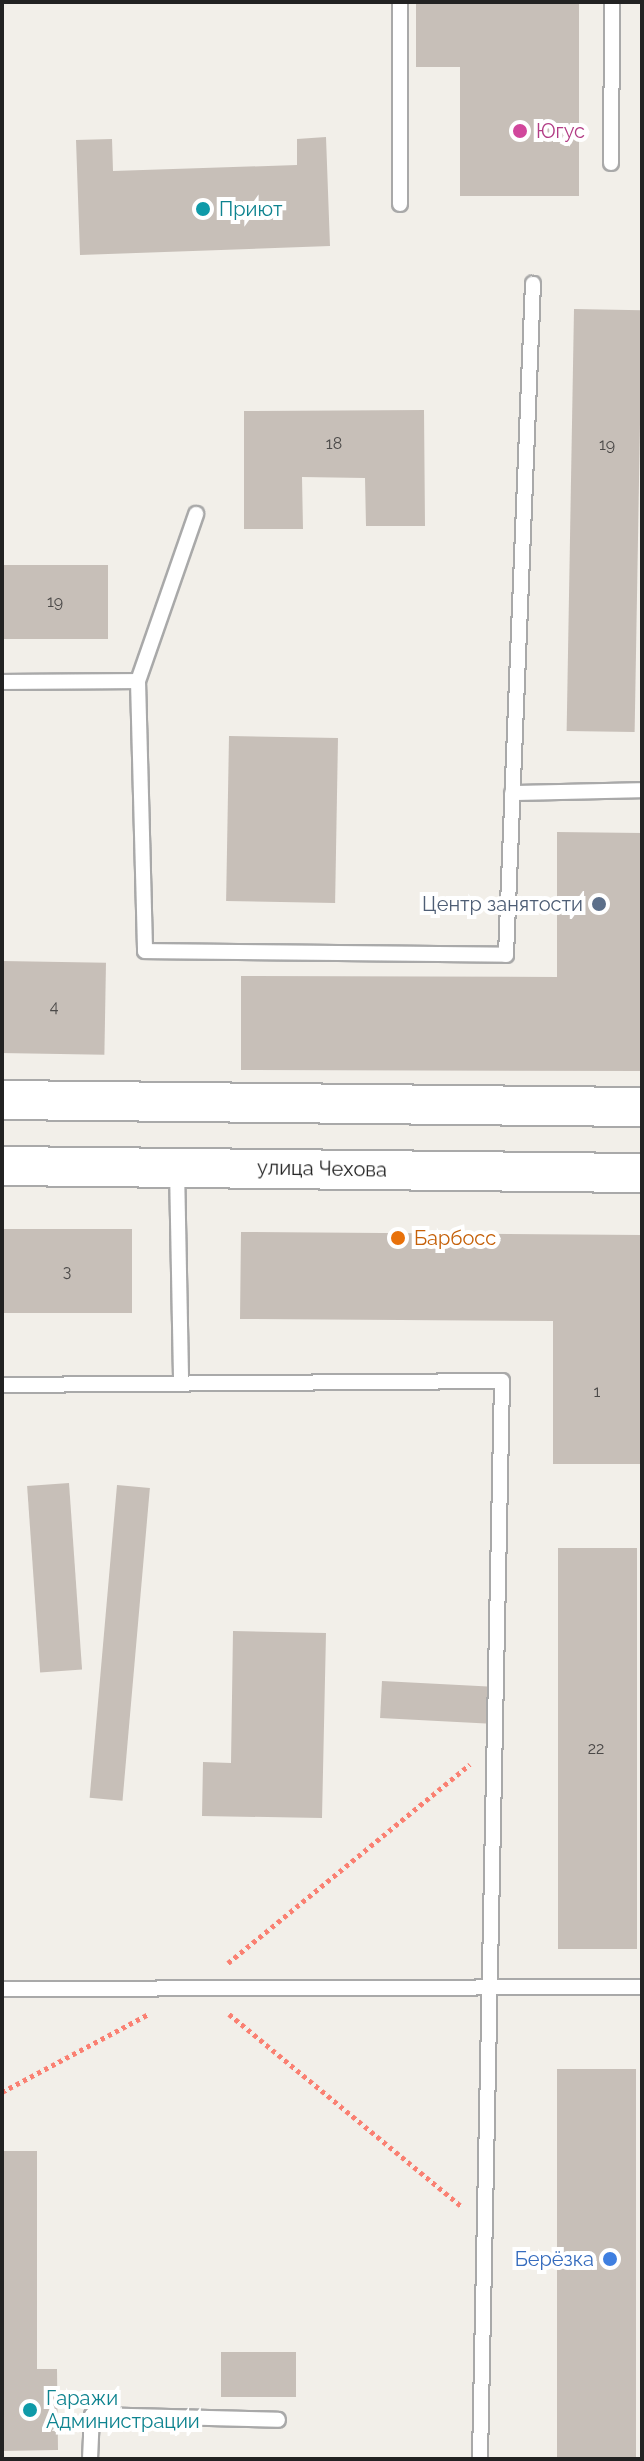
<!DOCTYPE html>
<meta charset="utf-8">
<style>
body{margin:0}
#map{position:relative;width:644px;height:2461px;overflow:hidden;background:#f2efe9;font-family:Raleway,sans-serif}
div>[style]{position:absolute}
.building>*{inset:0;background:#c7bfb8;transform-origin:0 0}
.path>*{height:5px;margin-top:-2.5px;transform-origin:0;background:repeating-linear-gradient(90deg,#fa8072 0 4px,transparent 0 8px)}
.roads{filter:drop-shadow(2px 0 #a9a9a9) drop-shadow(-2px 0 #a9a9a9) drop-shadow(0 2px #a9a9a9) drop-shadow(0 -2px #a9a9a9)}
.service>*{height:14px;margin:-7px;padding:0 7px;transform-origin:7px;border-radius:7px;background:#fff}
.tertiary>*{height:38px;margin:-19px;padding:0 19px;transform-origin:19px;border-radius:19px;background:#fff}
.dots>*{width:22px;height:22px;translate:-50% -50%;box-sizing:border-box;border:4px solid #fff;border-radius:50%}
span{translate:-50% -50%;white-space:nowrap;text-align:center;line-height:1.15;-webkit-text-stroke:8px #fff;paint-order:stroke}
.number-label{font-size:16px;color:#4b4948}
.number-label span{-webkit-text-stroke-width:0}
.hotel-label{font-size:20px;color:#b23c85}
.left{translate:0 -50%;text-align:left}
.culture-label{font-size:20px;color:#0d838f}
.service-label{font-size:20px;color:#4e5e75}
.right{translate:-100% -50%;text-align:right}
.street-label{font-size:20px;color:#222}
.food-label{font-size:20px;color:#c56008}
.shop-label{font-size:20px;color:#366cbe}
.frame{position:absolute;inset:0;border:4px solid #222;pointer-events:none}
</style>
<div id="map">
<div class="building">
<i style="clip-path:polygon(416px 2px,579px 2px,579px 196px,460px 196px,460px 67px,416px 67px)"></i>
<i style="clip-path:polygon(326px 137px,330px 246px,80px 255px,76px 140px,112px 139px,113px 171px,297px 165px,297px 139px)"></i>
<i style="left:574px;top:309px;width:68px;height:422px;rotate:1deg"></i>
<i style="clip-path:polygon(424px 410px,425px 526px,366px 526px,365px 478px,302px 477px,303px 529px,244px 529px,244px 411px)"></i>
<i style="left:2px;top:565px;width:106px;height:74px"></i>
<i style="left:229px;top:736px;width:109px;height:165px;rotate:1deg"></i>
<i style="clip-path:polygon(557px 832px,642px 833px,642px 1071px,241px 1070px,241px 976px,557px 977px)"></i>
<i style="left:2px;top:961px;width:104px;height:92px;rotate:1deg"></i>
<i style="left:2px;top:1229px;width:130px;height:84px"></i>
<i style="clip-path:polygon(241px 1232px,642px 1235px,641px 1464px,553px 1464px,553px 1321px,240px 1319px)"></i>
<i style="left:69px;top:1483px;width:187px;height:42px;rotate:86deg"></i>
<i style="left:117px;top:1485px;width:33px;height:314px;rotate:5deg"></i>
<i style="left:558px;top:1548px;width:79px;height:401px"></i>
<i style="clip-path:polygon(233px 1631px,326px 1633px,322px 1818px,202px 1816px,203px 1762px,231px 1763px)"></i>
<i style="left:382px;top:1681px;width:106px;height:37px;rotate:3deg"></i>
<i style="left:557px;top:2069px;width:79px;height:390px"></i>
<i style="clip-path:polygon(2px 2151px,37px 2151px,37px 2369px,57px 2369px,58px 2450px,2px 2451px)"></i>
<i style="left:221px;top:2352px;width:75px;height:45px"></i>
</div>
<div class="path">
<i style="left:228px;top:1963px;width:313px;rotate:-39.4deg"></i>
<i style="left:229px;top:2014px;width:303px;rotate:39.6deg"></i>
<i style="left:2px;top:2092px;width:166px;rotate:-28deg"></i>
</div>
<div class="roads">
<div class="service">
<i style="left:611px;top:163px;width:161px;rotate:-89.6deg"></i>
<i style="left:400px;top:204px;width:202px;rotate:-90deg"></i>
<i style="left:138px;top:681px;width:177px;rotate:-70.8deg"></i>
<i style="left:2px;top:682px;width:136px;rotate:-0.4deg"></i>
<i style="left:138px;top:681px;width:270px;rotate:88.5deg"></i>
<i style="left:145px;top:951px;width:361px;rotate:0.6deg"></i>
<i style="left:506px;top:955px;width:672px;rotate:-87.7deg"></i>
<i style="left:512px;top:793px;width:130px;rotate:-1.3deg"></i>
<i style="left:177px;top:1168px;width:216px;rotate:88.9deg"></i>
<i style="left:2px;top:1385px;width:500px;rotate:-0.46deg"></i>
<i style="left:502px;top:1381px;width:1078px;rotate:91.17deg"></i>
<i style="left:2px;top:1989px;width:640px;rotate:-0.18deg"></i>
<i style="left:90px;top:2459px;width:44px;rotate:-87.4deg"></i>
<i style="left:92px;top:2415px;width:186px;rotate:1.5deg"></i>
</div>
<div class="tertiary">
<i style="left:2px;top:1100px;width:640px;rotate:0.63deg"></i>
<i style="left:2px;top:1166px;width:640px;rotate:0.63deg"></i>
</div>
</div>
<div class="dots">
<i style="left:520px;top:131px;background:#d1479c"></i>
<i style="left:203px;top:209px;background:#0f9aa8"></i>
<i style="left:599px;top:904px;background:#5c6f8a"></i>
<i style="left:398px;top:1238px;background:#e8710a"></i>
<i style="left:610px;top:2259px;background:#3f7fe0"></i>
<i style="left:30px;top:2410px;background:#0f9aa8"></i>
</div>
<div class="number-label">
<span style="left:334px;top:444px">18</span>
<span style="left:607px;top:445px">19</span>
<span style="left:55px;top:602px">19</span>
<span style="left:54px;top:1007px">4</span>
<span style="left:67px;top:1272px">3</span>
<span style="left:597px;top:1392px">1</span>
<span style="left:596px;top:1749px">22</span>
</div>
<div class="hotel-label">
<span class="left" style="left:536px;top:131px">Югус</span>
</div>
<div class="culture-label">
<span class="left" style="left:219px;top:209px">Приют</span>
<span class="left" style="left:46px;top:2410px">Гаражи<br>Администрации</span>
</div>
<div class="service-label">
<span class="right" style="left:583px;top:904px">Центр занятости</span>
</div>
<div class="street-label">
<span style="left:322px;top:1169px;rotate:1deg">улица Чехова</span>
</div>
<div class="food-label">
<span class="left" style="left:414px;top:1238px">Барбосс</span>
</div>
<div class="shop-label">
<span class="right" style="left:594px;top:2259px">Берёзка</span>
</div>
<div class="frame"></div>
</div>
